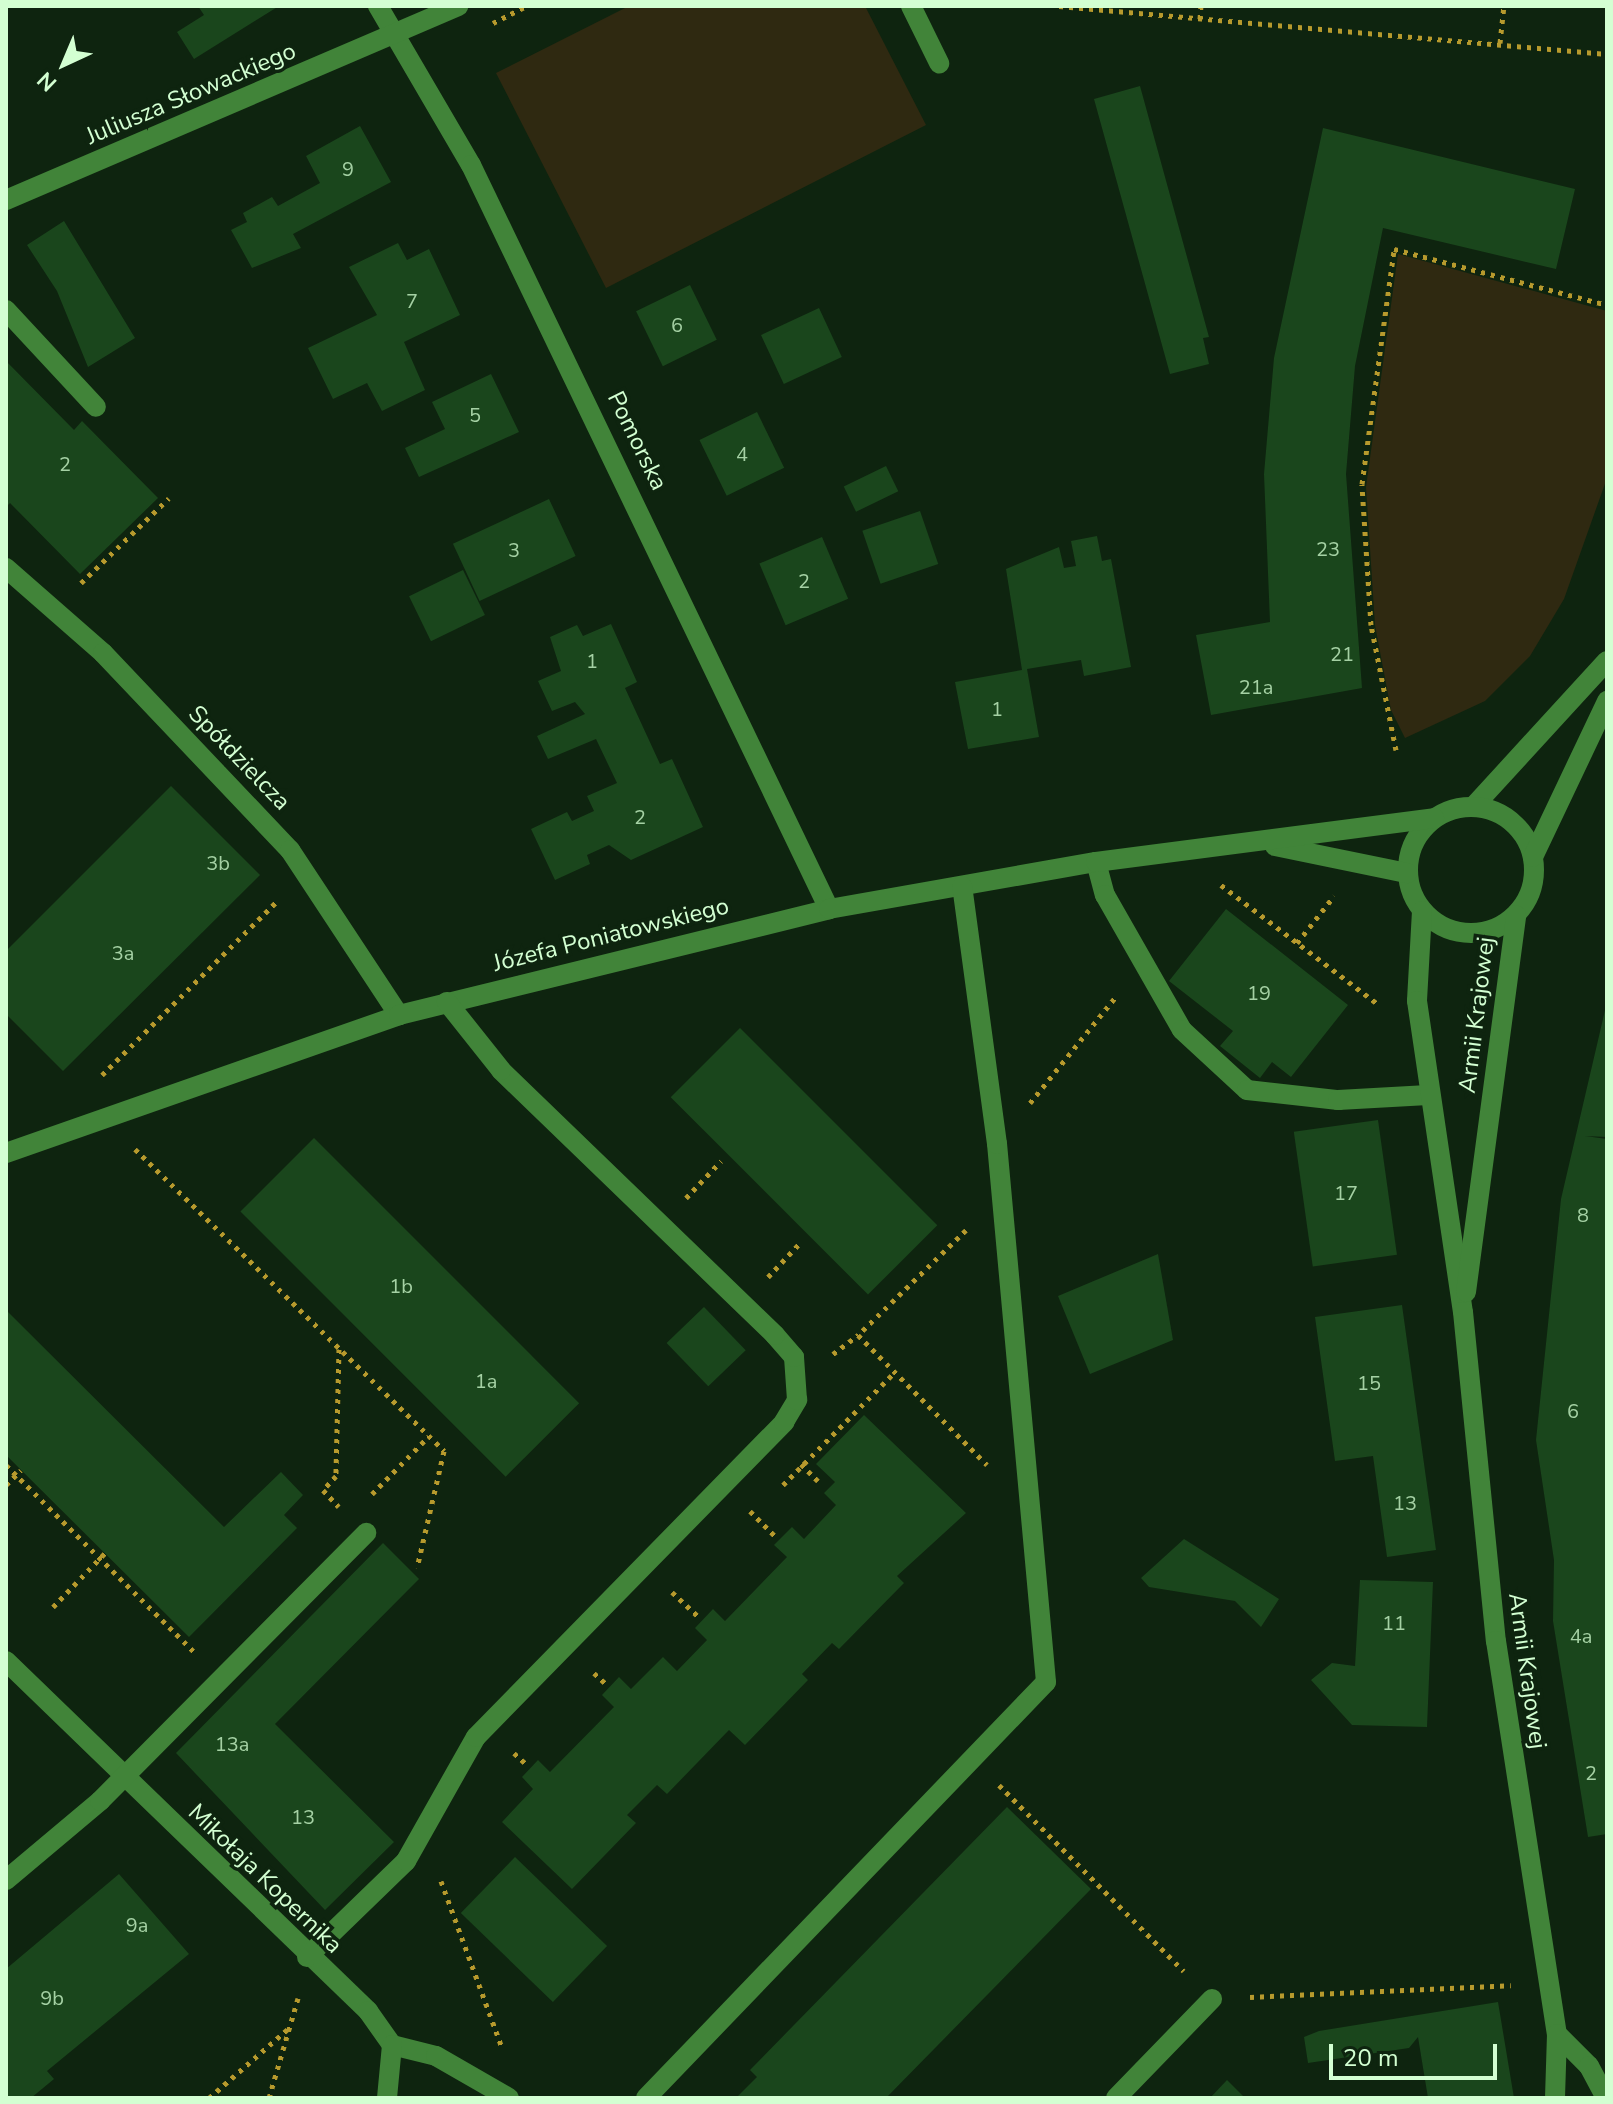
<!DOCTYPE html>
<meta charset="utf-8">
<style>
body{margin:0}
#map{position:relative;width:1613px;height:2104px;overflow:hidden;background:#0e240f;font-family:"Nunito Sans",sans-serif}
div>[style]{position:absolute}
.green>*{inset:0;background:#2f2911}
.building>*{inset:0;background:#1a461c;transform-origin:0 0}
.path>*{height:5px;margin-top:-2.5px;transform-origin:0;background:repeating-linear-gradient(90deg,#b79a2d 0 4px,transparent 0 10px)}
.minor>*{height:20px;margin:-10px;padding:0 10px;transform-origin:10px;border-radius:10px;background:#418439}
.minor>.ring{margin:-10px;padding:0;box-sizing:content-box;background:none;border:20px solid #418439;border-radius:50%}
span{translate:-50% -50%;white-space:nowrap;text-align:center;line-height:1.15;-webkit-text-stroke:7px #0e240f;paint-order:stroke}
.number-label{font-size:20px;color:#a5d1a4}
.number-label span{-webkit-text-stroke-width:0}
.street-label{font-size:24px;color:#d3ffd2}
.frame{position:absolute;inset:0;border:8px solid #d3ffd2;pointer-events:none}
.north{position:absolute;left:24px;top:24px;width:80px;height:80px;-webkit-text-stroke:6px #0e240f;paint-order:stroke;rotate:224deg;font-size:22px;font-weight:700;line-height:32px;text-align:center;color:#d3ffd2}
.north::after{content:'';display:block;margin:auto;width:28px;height:36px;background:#d3ffd2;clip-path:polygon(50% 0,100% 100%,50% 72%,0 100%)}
.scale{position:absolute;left:1329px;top:2044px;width:168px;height:36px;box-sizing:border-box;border:4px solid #d3ffd2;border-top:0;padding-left:10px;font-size:24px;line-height:28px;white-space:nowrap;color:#d3ffd2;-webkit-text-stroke:6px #0e240f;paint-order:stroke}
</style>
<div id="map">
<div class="green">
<i style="clip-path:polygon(629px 6px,865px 6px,926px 125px,606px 288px,496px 73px)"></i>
<i style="clip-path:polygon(1398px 254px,1607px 311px,1607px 478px,1564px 599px,1530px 656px,1485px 701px,1405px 738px,1391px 710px,1375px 625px,1366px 487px)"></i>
</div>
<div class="building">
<i style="clip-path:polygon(198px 6px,279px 6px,194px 59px,177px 32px,204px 15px)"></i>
<i style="clip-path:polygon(1140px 86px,1209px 337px,1203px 338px,1209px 364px,1170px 374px,1094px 99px)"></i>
<i style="clip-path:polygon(360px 126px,391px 182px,293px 234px,301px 248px,252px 268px,231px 230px,247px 222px,243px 213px,272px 197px,278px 206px,320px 183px,306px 156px)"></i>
<i style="clip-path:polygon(1323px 128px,1575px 189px,1556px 269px,1383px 228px,1355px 366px,1346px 474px,1362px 688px,1211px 715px,1196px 635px,1270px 622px,1264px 474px,1274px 358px)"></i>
<i style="clip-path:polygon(64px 221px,135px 338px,88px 367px,57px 291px,27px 245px)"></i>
<i style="clip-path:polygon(398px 243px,407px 260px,429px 249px,460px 315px,404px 342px,425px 390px,382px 411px,367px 383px,333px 399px,308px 348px,377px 315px,349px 267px)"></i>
<i style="left:690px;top:285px;width:61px;height:60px;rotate:64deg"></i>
<i style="left:819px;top:308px;width:54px;height:64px;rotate:65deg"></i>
<i style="clip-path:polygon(6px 361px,74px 430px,82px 421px,158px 498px,80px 574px,10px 503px,6px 507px)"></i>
<i style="clip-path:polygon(491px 374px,519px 432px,419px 477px,405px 448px,445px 429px,432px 402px)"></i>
<i style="left:757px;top:412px;width:62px;height:64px;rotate:64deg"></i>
<i style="left:886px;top:466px;width:28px;height:47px;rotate:64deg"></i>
<i style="left:549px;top:499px;width:63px;height:106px;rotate:65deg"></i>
<i style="left:920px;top:511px;width:56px;height:61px;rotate:71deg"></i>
<i style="clip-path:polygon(1097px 536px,1102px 561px,1111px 559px,1131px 667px,1084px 676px,1081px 660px,1027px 669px,1039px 737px,968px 749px,955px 682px,1022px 670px,1006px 569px,1059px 547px,1064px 568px,1076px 566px,1071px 541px)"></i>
<i style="left:822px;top:537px;width:67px;height:68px;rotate:67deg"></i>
<i style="left:463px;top:570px;width:50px;height:60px;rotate:64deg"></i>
<i style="clip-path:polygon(611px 624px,637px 682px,625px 688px,660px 764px,672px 759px,703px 827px,631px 860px,609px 845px,587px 855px,590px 864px,555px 880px,531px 829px,567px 812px,572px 821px,594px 811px,587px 796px,617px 783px,596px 739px,548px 759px,537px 736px,585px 714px,575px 702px,552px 711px,538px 681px,561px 671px,550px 637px,577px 625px,583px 636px)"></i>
<i style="clip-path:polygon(171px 786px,260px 875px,63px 1071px,6px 1014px,6px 951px)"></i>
<i style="clip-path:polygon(1226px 909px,1348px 1005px,1291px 1077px,1272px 1062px,1260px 1078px,1220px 1046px,1233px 1031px,1169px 981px)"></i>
<i style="clip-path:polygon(1606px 1006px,1607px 1137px,1585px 1136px,1607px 1139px,1607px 1834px,1588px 1837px,1553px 1621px,1554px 1560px,1536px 1440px,1561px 1199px)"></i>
<i style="left:740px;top:1028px;width:279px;height:98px;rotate:45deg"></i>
<i style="left:1378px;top:1120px;width:136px;height:85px;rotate:82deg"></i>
<i style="left:314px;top:1138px;width:375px;height:104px;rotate:45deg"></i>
<i style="clip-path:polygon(1158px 1254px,1173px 1340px,1090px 1374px,1058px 1296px)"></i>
<i style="clip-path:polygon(1402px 1305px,1436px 1550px,1387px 1557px,1373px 1456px,1335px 1461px,1315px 1317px)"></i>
<i style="left:704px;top:1307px;width:60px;height:52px;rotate:46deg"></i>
<i style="clip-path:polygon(6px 1310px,224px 1527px,281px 1472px,303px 1495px,284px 1515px,297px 1528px,189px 1637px,6px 1455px)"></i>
<i style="clip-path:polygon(864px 1415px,966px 1513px,897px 1576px,904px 1583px,839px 1649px,832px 1643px,802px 1674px,808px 1680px,745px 1745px,729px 1730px,667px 1794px,657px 1785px,627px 1815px,636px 1823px,572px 1889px,502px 1822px,533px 1789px,522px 1777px,538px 1760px,550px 1772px,614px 1707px,602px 1695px,619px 1677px,631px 1689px,663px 1657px,677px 1671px,707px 1640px,695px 1628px,713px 1609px,725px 1621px,787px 1557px,774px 1545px,792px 1527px,804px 1539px,836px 1505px,824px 1493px,835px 1482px,816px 1464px)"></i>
<i style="clip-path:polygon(1184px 1539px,1279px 1599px,1261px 1627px,1235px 1601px,1149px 1587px,1141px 1578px)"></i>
<i style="clip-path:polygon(383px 1543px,419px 1579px,275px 1724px,394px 1842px,325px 1910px,176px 1753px)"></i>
<i style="clip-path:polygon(1360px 1580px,1433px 1582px,1427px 1727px,1352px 1725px,1311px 1680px,1332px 1663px,1355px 1666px)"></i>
<i style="clip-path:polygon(1007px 1807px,1091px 1889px,886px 2098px,736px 2098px,757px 2077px,750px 2070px)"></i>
<i style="left:515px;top:1857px;width:128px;height:78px;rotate:44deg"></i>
<i style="clip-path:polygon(119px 1874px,189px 1954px,47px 2071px,54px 2079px,31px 2098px,6px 2098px,6px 1969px)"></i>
<i style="clip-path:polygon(1498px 2002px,1514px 2098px,1428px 2098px,1418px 2037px,1409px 2048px,1308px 2063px,1304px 2037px,1319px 2031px)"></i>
<i style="clip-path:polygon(1227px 2080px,1245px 2098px,1210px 2098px)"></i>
</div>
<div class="path">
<i style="left:1059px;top:6px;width:550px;rotate:5.01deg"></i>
<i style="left:1200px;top:19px;width:13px;rotate:-86deg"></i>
<i style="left:493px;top:23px;width:38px;rotate:-27deg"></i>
<i style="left:1500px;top:43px;width:37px;rotate:-84deg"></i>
<i style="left:81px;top:583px;width:122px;rotate:-44deg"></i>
<i style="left:1396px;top:750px;width:127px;rotate:-101.3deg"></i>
<i style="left:1371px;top:625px;width:141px;rotate:-93.7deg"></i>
<i style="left:1362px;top:484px;width:237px;rotate:-82.2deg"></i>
<i style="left:1394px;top:249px;width:220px;rotate:14.7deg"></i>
<i style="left:1221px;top:885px;width:198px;rotate:37.2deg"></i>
<i style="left:1297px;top:943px;width:60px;rotate:-51.8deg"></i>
<i style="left:102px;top:1075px;width:245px;rotate:-44.8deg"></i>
<i style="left:1030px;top:1103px;width:139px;rotate:-51.1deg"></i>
<i style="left:135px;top:1149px;width:432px;rotate:44.3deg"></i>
<i style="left:444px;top:1451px;width:120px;rotate:103deg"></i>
<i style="left:686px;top:1198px;width:51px;rotate:-46.6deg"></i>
<i style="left:966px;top:1230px;width:151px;rotate:135.8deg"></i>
<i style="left:858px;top:1335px;width:183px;rotate:45.2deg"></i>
<i style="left:768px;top:1277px;width:45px;rotate:-46.8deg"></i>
<i style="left:339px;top:1349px;width:127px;rotate:91.4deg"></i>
<i style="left:336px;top:1476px;width:19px;rotate:133deg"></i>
<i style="left:323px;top:1490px;width:23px;rotate:47deg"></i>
<i style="left:833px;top:1354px;width:31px;rotate:-37deg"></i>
<i style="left:801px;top:1464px;width:24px;rotate:45deg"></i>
<i style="left:6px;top:1465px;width:265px;rotate:44.8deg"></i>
<i style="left:6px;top:1485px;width:21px;rotate:-45deg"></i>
<i style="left:783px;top:1485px;width:159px;rotate:-45.3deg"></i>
<i style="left:372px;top:1494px;width:81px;rotate:-45.5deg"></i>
<i style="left:750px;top:1511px;width:35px;rotate:45deg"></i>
<i style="left:672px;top:1592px;width:35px;rotate:43deg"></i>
<i style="left:53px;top:1607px;width:75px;rotate:-46.1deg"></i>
<i style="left:594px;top:1673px;width:15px;rotate:42deg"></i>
<i style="left:514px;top:1753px;width:15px;rotate:42deg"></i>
<i style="left:999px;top:1785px;width:262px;rotate:45.2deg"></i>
<i style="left:441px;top:1881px;width:178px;rotate:69.9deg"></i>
<i style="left:1250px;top:1997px;width:261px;rotate:-2.6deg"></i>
<i style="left:209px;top:2098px;width:108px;rotate:-41.2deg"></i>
<i style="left:269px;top:2098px;width:104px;rotate:-73.8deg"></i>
</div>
<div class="minor">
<i style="left:378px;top:6px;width:184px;rotate:59.7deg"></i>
<i style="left:471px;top:165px;width:826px;rotate:64.3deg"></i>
<i style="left:911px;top:6px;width:64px;rotate:63.8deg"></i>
<i style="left:6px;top:200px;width:492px;rotate:-23.2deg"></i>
<i style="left:6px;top:310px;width:132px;rotate:47.1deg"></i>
<i style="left:6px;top:568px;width:129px;rotate:41.2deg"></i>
<i style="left:103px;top:653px;width:272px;rotate:46.5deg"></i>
<i style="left:290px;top:850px;width:198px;rotate:56.6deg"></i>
<i style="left:1473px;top:807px;width:198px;rotate:-47.5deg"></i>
<i class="ring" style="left:1408px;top:807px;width:106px;height:106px"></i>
<i style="left:1275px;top:846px;width:135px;rotate:11.6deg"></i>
<i style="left:1533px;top:857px;width:173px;rotate:-64.6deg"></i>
<i style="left:1096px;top:862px;width:34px;rotate:75deg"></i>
<i style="left:1105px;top:895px;width:155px;rotate:60.3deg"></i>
<i style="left:1182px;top:1030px;width:88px;rotate:42.7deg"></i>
<i style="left:1247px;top:1090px;width:92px;rotate:6.3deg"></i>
<i style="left:1338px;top:1100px;width:90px;rotate:-3.2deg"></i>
<i style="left:1422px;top:911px;width:90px;rotate:93.2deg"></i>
<i style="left:1417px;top:1001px;width:314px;rotate:81.6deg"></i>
<i style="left:1463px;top:1312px;width:331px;rotate:84.3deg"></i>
<i style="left:1496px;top:1641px;width:398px;rotate:81.2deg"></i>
<i style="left:1557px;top:2034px;width:64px;rotate:91.8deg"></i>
<i style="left:6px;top:1153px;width:417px;rotate:-19.3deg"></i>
<i style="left:399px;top:1015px;width:443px;rotate:-13.8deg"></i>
<i style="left:829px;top:909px;width:271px;rotate:-10deg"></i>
<i style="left:1096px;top:862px;width:341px;rotate:-7.4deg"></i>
<i style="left:1466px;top:1292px;width:380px;rotate:-82.4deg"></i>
<i style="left:6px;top:1661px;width:504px;rotate:44.03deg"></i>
<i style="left:368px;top:2011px;width:42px;rotate:54.8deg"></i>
<i style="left:392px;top:2045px;width:45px;rotate:14deg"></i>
<i style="left:436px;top:2056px;width:84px;rotate:29.9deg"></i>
<i style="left:6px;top:1880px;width:123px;rotate:-40deg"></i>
<i style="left:100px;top:1801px;width:378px;rotate:-45.2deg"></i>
<i style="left:307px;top:1957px;width:138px;rotate:-44.1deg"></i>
<i style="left:406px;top:1861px;width:142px;rotate:-60.6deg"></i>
<i style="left:476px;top:1737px;width:441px;rotate:-45.6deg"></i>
<i style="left:784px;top:1422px;width:26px;rotate:-59deg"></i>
<i style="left:797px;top:1400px;width:43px;rotate:-94deg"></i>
<i style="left:794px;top:1357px;width:29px;rotate:-131deg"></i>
<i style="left:775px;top:1335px;width:381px;rotate:-136deg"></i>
<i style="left:501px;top:1070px;width:87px;rotate:-128.5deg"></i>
<i style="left:1557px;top:2034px;width:45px;rotate:45deg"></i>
<i style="left:1589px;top:2066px;width:36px;rotate:62deg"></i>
<i style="left:387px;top:2098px;width:53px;rotate:-84.6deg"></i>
<i style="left:646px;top:2098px;width:577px;rotate:-46.12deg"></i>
<i style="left:1046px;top:1682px;width:540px;rotate:-95.2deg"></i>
<i style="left:997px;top:1144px;width:260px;rotate:-97.7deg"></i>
<i style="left:1116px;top:2098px;width:138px;rotate:-45.9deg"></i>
</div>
<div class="number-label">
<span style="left:348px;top:169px">9</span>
<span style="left:412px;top:301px">7</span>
<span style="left:677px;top:325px">6</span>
<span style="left:475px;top:415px">5</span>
<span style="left:742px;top:454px">4</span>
<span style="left:65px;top:464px">2</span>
<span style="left:1328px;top:549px">23</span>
<span style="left:514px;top:550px">3</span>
<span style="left:804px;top:581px">2</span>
<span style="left:1342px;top:654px">21</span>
<span style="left:592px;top:661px">1</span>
<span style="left:1256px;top:687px">21a</span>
<span style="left:997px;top:709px">1</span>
<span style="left:640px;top:817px">2</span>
<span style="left:218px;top:863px">3b</span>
<span style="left:123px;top:953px">3a</span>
<span style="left:1259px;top:993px">19</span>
<span style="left:1346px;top:1193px">17</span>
<span style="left:1583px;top:1215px">8</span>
<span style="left:401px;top:1286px">1b</span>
<span style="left:486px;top:1381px">1a</span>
<span style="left:1369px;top:1383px">15</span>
<span style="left:1573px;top:1411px">6</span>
<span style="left:1405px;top:1503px">13</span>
<span style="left:1394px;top:1623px">11</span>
<span style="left:1581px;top:1636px">4a</span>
<span style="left:232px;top:1744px">13a</span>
<span style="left:1591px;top:1773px">2</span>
<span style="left:303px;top:1817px">13</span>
<span style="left:137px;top:1925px">9a</span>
<span style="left:52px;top:1998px">9b</span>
</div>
<div class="street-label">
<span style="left:191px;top:94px;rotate:-23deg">Juliusza Słowackiego</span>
<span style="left:637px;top:441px;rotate:64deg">Pomorska</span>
<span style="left:239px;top:758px;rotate:46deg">Spółdzielcza</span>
<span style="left:611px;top:935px;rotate:-14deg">Józefa Poniatowskiego</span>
<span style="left:1477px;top:1015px;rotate:-83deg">Armii Krajowej</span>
<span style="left:1527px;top:1671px;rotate:82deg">Armii Krajowej</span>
<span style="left:265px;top:1879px;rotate:44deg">Mikołaja Kopernika</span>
</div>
<div class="frame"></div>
<div class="north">N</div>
<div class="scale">20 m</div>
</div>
